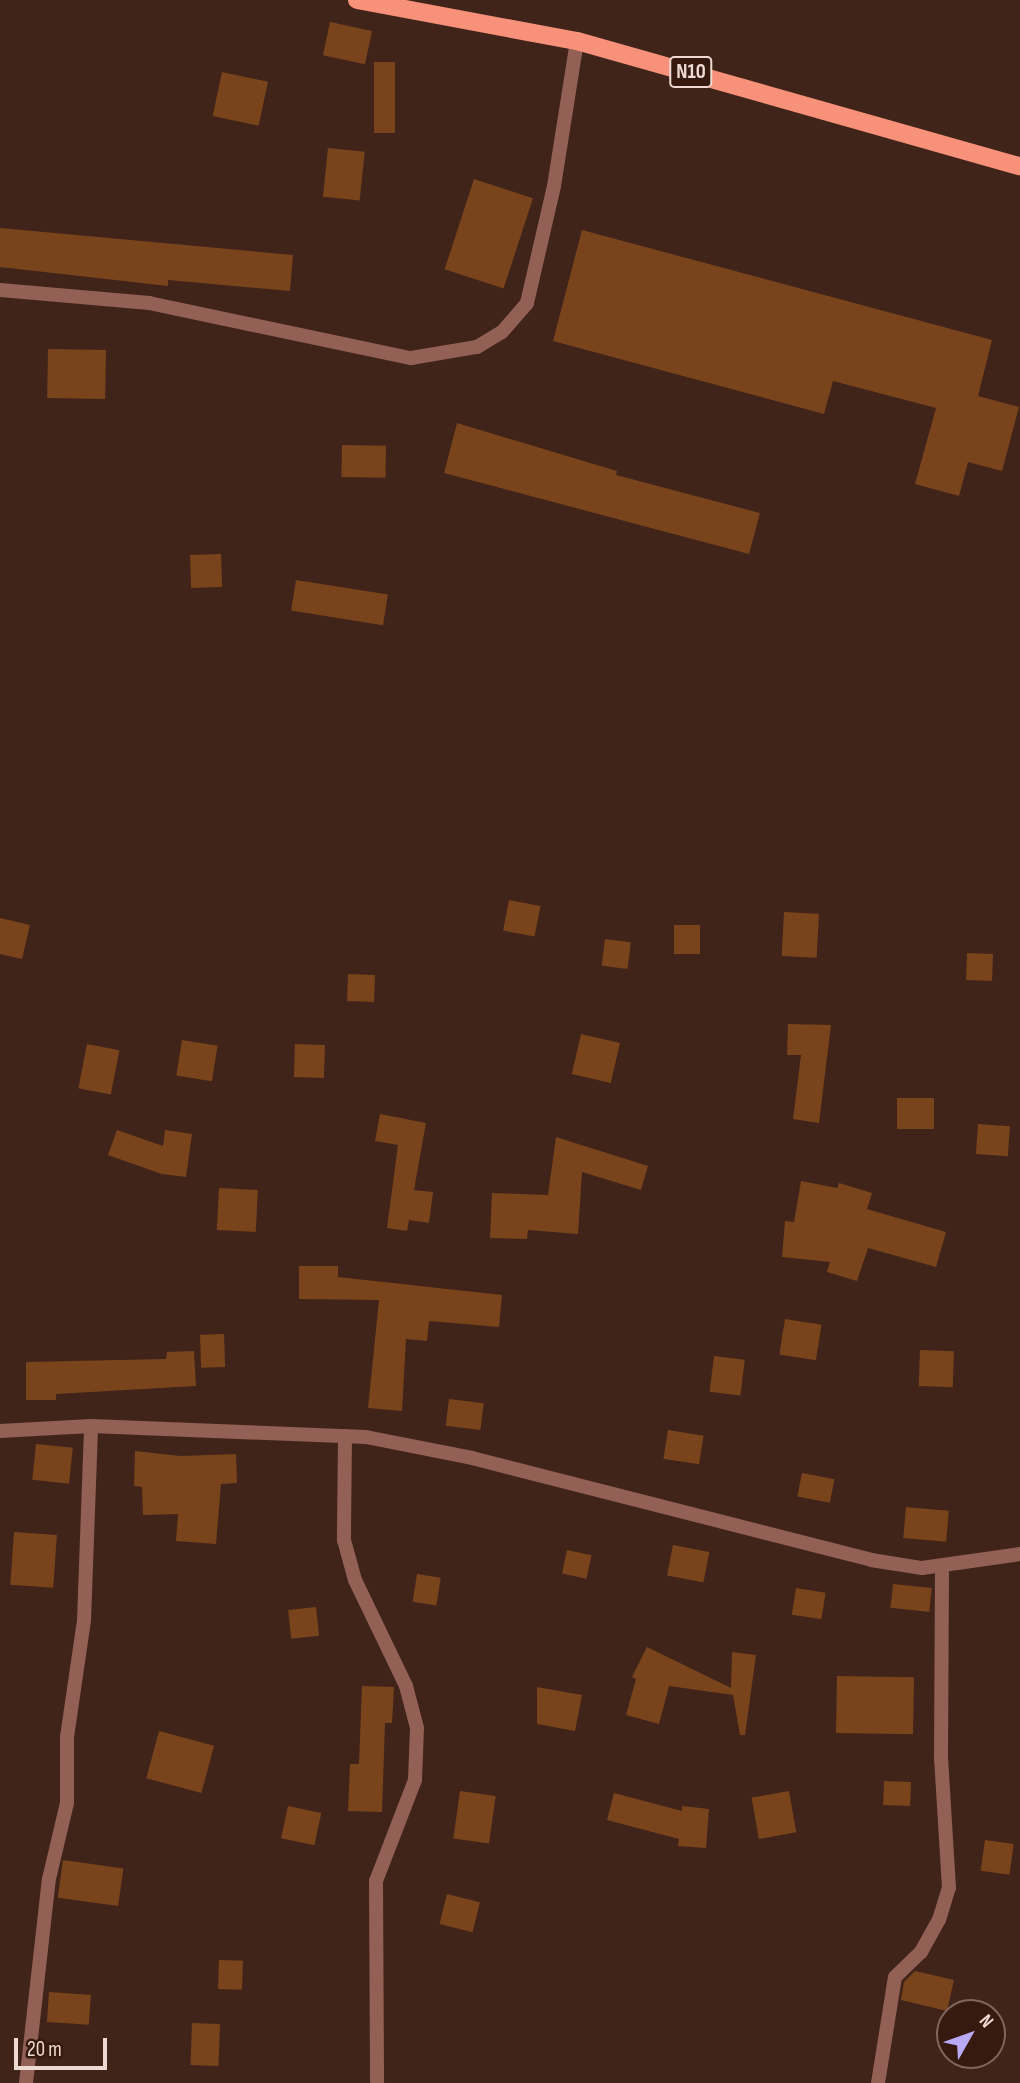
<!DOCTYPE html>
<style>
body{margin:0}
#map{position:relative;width:1020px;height:2083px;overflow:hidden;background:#402419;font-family:"Sofia Sans Condensed",sans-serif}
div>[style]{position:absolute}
.building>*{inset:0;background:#79431c;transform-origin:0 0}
.minor>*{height:14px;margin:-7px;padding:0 7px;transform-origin:7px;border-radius:7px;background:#926055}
.primary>*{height:18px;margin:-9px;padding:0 9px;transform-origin:9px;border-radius:9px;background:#f7917a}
span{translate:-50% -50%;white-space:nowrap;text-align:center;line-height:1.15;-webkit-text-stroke:5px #361a0f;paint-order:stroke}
.shield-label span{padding:2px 5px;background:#361a0f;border:2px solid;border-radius:5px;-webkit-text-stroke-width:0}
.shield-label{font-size:21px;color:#eedad3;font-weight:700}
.north{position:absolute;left:936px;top:1999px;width:70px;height:70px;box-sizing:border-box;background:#361a0f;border:2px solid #80675d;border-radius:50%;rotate:50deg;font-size:19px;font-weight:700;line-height:28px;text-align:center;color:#eedad3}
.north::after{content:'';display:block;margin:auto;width:24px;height:32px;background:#baaaf6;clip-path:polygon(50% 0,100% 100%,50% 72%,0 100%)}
.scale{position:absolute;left:14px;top:2038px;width:93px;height:32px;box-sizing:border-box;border:4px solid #eedad3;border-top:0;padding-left:9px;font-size:21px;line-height:24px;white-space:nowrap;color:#eedad3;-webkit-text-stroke:5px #361a0f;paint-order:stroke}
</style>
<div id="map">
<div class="building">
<i style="left:330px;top:22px;width:43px;height:34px;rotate:12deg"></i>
<i style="left:374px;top:62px;width:21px;height:71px"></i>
<i style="left:222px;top:72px;width:47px;height:45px;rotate:12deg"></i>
<i style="left:328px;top:148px;width:37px;height:49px;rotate:6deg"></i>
<i style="left:474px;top:179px;width:62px;height:95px;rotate:18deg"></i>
<i style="clip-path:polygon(0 228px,293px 255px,290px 291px,168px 280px,168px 286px,0 267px)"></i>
<i style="clip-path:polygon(582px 230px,992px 340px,978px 396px,1019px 407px,1002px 471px,968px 462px,959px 496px,915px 484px,936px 408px,833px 381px,824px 414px,553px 341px)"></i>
<i style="left:48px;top:349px;width:58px;height:49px;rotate:1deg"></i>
<i style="clip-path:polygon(457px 423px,617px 471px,616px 475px,760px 513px,749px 554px,444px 473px)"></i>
<i style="left:342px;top:445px;width:44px;height:32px;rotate:1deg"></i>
<i style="left:221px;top:554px;width:33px;height:31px;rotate:88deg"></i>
<i style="left:296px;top:580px;width:93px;height:31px;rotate:9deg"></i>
<i style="left:509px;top:900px;width:32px;height:31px;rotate:11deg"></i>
<i style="left:784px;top:912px;width:35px;height:44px;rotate:3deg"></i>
<i style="clip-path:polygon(0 918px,30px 925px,22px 959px,0 954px)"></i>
<i style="left:700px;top:925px;width:29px;height:26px;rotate:90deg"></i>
<i style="left:605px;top:939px;width:26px;height:27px;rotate:7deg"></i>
<i style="left:967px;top:953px;width:26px;height:27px;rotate:2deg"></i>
<i style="left:348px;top:974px;width:27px;height:27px;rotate:2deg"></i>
<i style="clip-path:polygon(788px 1024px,831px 1025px,819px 1123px,793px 1119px,801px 1055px,787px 1055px)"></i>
<i style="left:581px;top:1034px;width:40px;height:41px;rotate:13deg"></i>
<i style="left:182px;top:1040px;width:36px;height:36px;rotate:9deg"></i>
<i style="left:87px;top:1044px;width:33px;height:45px;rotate:11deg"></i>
<i style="left:295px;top:1044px;width:30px;height:33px;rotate:2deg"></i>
<i style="left:897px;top:1098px;width:37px;height:31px"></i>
<i style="clip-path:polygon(380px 1114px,426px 1123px,414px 1190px,433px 1192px,429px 1223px,409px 1220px,407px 1231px,387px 1228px,398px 1145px,375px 1141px)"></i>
<i style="left:978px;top:1124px;width:32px;height:30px;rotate:4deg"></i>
<i style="clip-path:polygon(117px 1130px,163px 1146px,165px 1130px,192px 1134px,186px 1177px,162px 1174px,108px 1155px)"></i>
<i style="clip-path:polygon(556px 1137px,648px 1166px,641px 1190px,582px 1172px,578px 1234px,528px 1230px,527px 1239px,490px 1238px,492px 1193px,548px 1195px)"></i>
<i style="clip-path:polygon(801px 1181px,837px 1188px,839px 1183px,872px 1193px,867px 1209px,946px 1232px,936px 1267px,868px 1248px,857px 1281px,827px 1272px,830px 1262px,782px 1257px,785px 1221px,794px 1222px)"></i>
<i style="left:219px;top:1188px;width:39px;height:42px;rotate:3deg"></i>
<i style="clip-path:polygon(299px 1266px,338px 1266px,338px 1277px,502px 1295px,499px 1327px,429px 1321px,427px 1341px,406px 1339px,402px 1411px,368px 1408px,379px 1300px,299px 1299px)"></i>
<i style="left:785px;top:1319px;width:37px;height:36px;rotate:9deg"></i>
<i style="left:224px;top:1334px;width:33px;height:24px;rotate:88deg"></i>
<i style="left:920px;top:1350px;width:34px;height:36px;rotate:2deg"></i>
<i style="clip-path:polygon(194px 1351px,196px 1386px,56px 1394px,56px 1400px,26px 1400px,26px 1362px,166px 1359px,167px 1352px)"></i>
<i style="left:714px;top:1356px;width:31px;height:36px;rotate:7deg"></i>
<i style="left:449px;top:1399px;width:35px;height:27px;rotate:7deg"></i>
<i style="left:668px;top:1430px;width:36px;height:29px;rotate:9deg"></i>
<i style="left:36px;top:1444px;width:37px;height:36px;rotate:6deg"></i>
<i style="clip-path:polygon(135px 1451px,180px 1456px,236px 1454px,237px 1483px,221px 1484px,216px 1544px,176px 1541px,178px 1514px,143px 1515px,142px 1487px,134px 1486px)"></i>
<i style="left:802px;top:1473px;width:33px;height:24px;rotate:11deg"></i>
<i style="left:906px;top:1507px;width:43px;height:31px;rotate:5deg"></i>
<i style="left:14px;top:1532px;width:43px;height:53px;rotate:4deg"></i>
<i style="left:673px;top:1545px;width:37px;height:31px;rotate:11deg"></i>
<i style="left:567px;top:1550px;width:25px;height:24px;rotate:12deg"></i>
<i style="left:417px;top:1574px;width:24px;height:28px;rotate:9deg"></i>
<i style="left:893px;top:1584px;width:39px;height:24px;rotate:6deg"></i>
<i style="left:796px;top:1588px;width:30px;height:27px;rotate:9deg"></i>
<i style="left:316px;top:1607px;width:29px;height:28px;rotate:84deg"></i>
<i style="clip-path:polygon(647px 1647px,731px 1688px,732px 1652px,756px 1655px,745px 1735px,740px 1735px,733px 1695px,669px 1686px,659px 1724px,626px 1715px,636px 1679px,632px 1677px)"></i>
<i style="left:837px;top:1676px;width:77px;height:57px;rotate:1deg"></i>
<i style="clip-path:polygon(362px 1686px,394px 1687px,392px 1723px,385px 1723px,382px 1812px,348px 1811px,350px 1764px,359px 1764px)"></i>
<i style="clip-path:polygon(537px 1687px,582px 1695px,575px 1731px,537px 1724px)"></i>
<i style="left:159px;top:1731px;width:57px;height:49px;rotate:15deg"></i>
<i style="left:884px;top:1781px;width:27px;height:24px;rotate:2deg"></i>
<i style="left:460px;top:1791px;width:36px;height:48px;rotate:8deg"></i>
<i style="left:789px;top:1791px;width:42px;height:38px;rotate:80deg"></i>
<i style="clip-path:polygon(614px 1793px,682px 1811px,682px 1806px,709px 1809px,706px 1848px,678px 1846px,679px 1839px,607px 1820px)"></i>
<i style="left:288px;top:1806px;width:34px;height:33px;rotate:12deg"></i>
<i style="left:985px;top:1840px;width:29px;height:31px;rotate:8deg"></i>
<i style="left:63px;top:1860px;width:61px;height:38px;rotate:8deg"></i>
<i style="left:447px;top:1894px;width:34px;height:31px;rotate:14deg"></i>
<i style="left:219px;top:1960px;width:24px;height:29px;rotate:2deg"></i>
<i style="clip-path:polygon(915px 1971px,954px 1980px,947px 2011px,901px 2000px,904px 1982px)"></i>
<i style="left:49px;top:1992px;width:42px;height:30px;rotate:4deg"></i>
<i style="left:192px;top:2023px;width:28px;height:42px;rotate:2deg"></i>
</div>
<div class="minor">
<i style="left:0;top:290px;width:150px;rotate:5deg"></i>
<i style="left:149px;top:303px;width:268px;rotate:11.9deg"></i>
<i style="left:411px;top:358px;width:67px;rotate:-9.5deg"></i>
<i style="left:477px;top:347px;width:29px;rotate:-31deg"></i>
<i style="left:502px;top:332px;width:38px;rotate:-49deg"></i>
<i style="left:527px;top:303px;width:120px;rotate:-77deg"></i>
<i style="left:554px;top:186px;width:147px;rotate:-81deg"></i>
<i style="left:0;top:1431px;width:91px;rotate:-3.1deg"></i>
<i style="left:91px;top:1426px;width:275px;rotate:2.3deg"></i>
<i style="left:366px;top:1437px;width:108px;rotate:11.2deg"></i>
<i style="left:472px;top:1458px;width:412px;rotate:14.3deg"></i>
<i style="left:871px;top:1560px;width:52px;rotate:8.9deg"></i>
<i style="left:922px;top:1568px;width:99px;rotate:-8.1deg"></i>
<i style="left:345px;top:1436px;width:104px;rotate:90.6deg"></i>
<i style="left:344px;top:1540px;width:41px;rotate:74.6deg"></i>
<i style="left:355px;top:1580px;width:118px;rotate:64.3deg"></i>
<i style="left:406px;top:1686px;width:43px;rotate:75.3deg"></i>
<i style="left:417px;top:1728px;width:52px;rotate:92.2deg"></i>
<i style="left:415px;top:1780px;width:108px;rotate:111.1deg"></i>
<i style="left:376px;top:1881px;width:202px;rotate:89.7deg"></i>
<i style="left:26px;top:2083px;width:205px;rotate:-83.6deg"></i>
<i style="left:49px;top:1879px;width:78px;rotate:-76.7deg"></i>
<i style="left:67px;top:1803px;width:66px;rotate:-90deg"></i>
<i style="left:67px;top:1737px;width:118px;rotate:-81.7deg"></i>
<i style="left:84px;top:1620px;width:194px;rotate:-87.9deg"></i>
<i style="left:878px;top:2083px;width:107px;rotate:-80.9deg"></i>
<i style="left:895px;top:1977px;width:36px;rotate:-44deg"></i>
<i style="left:921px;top:1952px;width:37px;rotate:-61deg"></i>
<i style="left:939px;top:1920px;width:34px;rotate:-73deg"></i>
<i style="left:949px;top:1888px;width:129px;rotate:-93.5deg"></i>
<i style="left:941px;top:1759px;width:193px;rotate:-89.7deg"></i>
</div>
<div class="primary">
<i style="left:357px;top:0;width:224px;rotate:10.6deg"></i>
<i style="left:577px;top:41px;width:460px;rotate:15.8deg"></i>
</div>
<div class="shield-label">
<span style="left:691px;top:72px">N10</span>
</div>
<div class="north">N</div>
<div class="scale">20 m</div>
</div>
